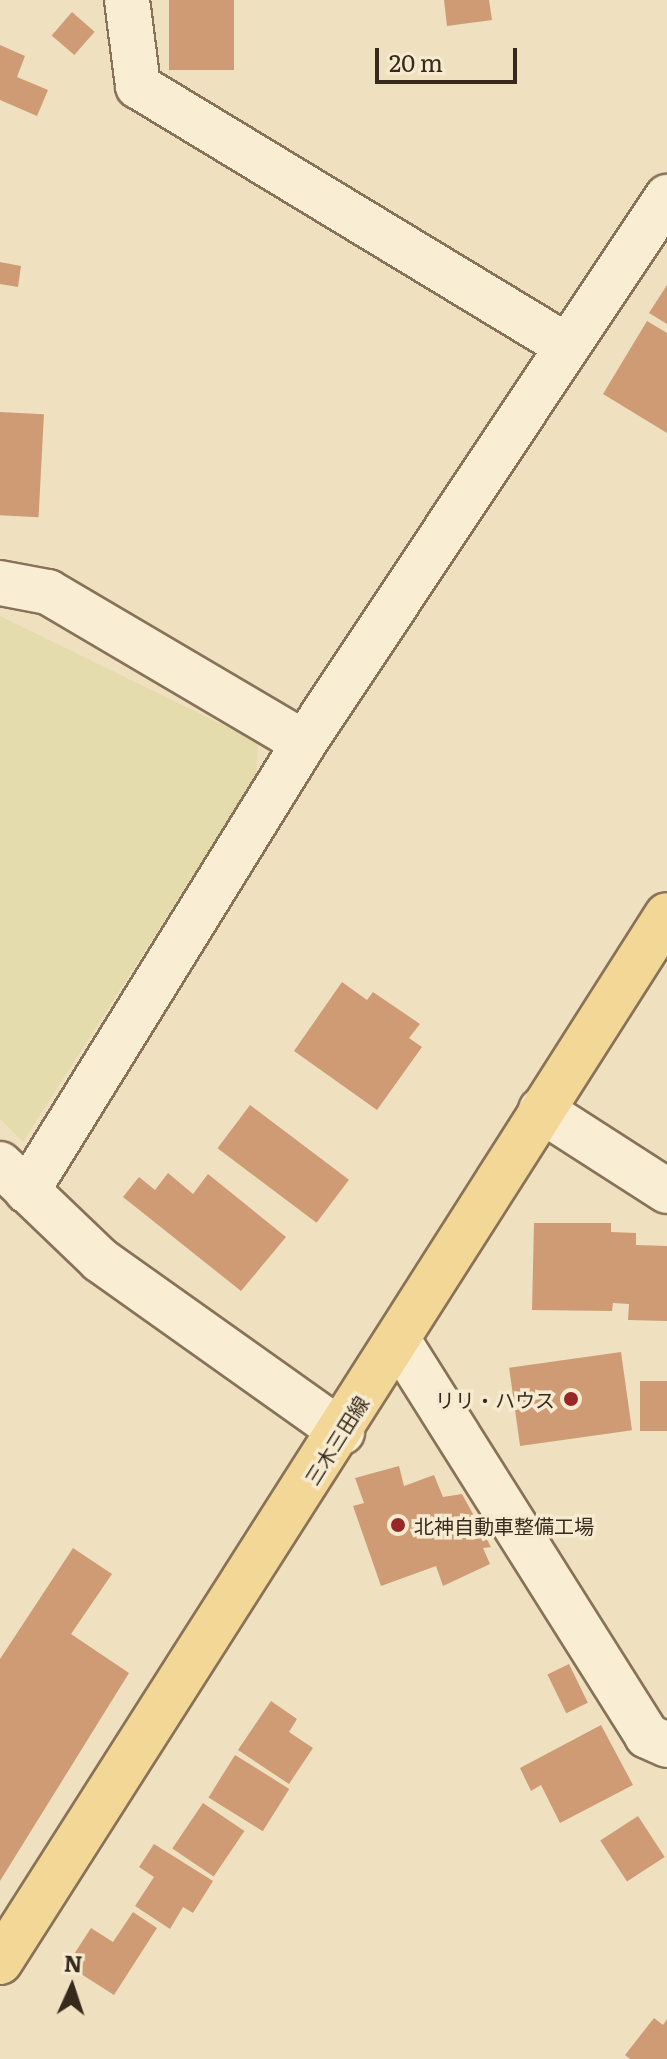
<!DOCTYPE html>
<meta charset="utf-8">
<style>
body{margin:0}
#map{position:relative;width:667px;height:2059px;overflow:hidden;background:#efe1c0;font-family:Literata,"Noto Sans JP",serif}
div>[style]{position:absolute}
.farmland>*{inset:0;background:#e4dcad}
.building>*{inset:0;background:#ce9b75;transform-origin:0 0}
.roads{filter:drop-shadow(2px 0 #887258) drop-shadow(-2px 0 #887258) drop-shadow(0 2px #887258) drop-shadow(0 -2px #887258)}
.minor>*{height:44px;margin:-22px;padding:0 22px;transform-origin:22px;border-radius:22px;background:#f9eed3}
.primary>*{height:44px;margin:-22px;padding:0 22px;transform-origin:22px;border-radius:22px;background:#f3d797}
.dots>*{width:22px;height:22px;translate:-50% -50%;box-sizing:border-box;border:4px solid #f6ebd0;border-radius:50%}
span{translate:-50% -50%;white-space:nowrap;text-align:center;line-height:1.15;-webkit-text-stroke:7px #f6ebd0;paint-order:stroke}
.poi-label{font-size:20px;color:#372a1c}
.right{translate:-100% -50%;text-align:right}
.left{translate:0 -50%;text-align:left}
.street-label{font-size:20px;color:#372a1c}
.north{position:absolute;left:32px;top:1947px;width:80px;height:80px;-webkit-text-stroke:6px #f6ebd0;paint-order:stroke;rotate:3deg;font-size:22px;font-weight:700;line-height:32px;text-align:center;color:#372a1c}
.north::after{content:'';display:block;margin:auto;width:28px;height:36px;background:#372a1c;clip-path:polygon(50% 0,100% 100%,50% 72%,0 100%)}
.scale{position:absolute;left:375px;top:48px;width:142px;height:36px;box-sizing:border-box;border:4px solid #372a1c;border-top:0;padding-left:10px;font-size:24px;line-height:28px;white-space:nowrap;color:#372a1c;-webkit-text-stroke:6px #f6ebd0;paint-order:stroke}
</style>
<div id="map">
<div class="farmland">
<i style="clip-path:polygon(0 616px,258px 742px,256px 777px,23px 1142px,0 1119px)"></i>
</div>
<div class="building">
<i style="left:169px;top:0;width:65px;height:70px"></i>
<i style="clip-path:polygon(444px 0,489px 0,492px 20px,447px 26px)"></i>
<i style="left:72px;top:12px;width:30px;height:31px;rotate:41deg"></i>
<i style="clip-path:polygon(0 45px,25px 56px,17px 77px,48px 90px,37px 116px,0 100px)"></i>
<i style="clip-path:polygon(0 262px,21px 266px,18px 287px,0 284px)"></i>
<i style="clip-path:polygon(667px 285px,667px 324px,649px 313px)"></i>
<i style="clip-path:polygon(647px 321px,667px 333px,667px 433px,603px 394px)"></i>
<i style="left:0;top:412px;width:44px;height:103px;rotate:3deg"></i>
<i style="clip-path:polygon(342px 982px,367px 1000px,373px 992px,420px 1024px,409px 1038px,422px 1047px,377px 1110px,294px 1051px)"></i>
<i style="left:250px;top:1105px;width:124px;height:54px;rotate:37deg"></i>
<i style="clip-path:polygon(168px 1173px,193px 1194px,208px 1174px,286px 1237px,241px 1291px,123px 1197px,139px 1177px,155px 1190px)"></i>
<i style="clip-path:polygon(534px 1223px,611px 1223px,611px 1232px,636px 1233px,636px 1245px,667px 1246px,667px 1321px,628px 1320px,629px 1304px,613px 1303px,612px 1311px,532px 1310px)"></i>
<i style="left:621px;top:1352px;width:79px;height:113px;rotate:82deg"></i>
<i style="left:640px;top:1381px;width:27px;height:50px"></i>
<i style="clip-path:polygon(399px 1466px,404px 1486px,434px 1475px,443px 1497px,462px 1494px,491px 1547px,483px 1548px,490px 1564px,443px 1586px,436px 1566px,381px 1586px,353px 1506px,364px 1503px,355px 1478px)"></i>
<i style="clip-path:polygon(73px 1548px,112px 1574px,71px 1634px,129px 1673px,0 1881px,0 1659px)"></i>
<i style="left:569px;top:1664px;width:43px;height:24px;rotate:64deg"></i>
<i style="clip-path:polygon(271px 1701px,297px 1719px,289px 1732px,313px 1748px,289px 1784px,238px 1750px)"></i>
<i style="clip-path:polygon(601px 1725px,633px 1785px,560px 1823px,541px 1785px,531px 1791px,520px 1768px)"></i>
<i style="left:235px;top:1755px;width:64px;height:50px;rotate:32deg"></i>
<i style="left:203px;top:1803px;width:50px;height:55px;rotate:34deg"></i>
<i style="left:638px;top:1816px;width:49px;height:45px;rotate:57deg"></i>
<i style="clip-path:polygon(154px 1844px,213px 1881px,193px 1913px,183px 1907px,170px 1929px,135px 1906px,154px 1877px,139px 1867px)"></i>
<i style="clip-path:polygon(133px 1912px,157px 1928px,114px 1995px,67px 1965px,91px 1928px,113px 1942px)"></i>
<i style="clip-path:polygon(654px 2018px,663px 2025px,667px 2019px,667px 2059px,630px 2059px,625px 2055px)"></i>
</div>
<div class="roads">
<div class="minor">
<i style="left:127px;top:0;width:87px;rotate:82.7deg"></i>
<i style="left:138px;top:86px;width:502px;rotate:31.22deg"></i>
<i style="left:0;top:583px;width:49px;rotate:10.6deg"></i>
<i style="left:48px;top:592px;width:297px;rotate:30.5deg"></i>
<i style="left:541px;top:1110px;width:150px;rotate:32.7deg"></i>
<i style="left:0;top:1164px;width:139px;rotate:43.8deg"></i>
<i style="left:100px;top:1260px;width:297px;rotate:35.4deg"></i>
<i style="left:27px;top:1191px;width:527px;rotate:-58.27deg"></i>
<i style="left:304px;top:743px;width:656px;rotate:-56.38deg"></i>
<i style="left:398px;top:1340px;width:468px;rotate:57.8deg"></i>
<i style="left:647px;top:1736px;width:22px;rotate:24deg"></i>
</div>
<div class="primary">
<i style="left:0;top:1962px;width:1241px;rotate:-57.5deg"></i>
</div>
</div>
<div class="dots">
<i style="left:571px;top:1399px;background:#982727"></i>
<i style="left:398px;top:1525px;background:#982727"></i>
</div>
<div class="poi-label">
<span class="right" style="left:555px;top:1399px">リリ・ハウス</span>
<span class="left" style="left:414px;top:1525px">北神自動車整備工場</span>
</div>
<div class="street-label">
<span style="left:336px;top:1440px;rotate:-58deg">三木三田線</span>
</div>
<div class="north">N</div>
<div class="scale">20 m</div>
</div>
